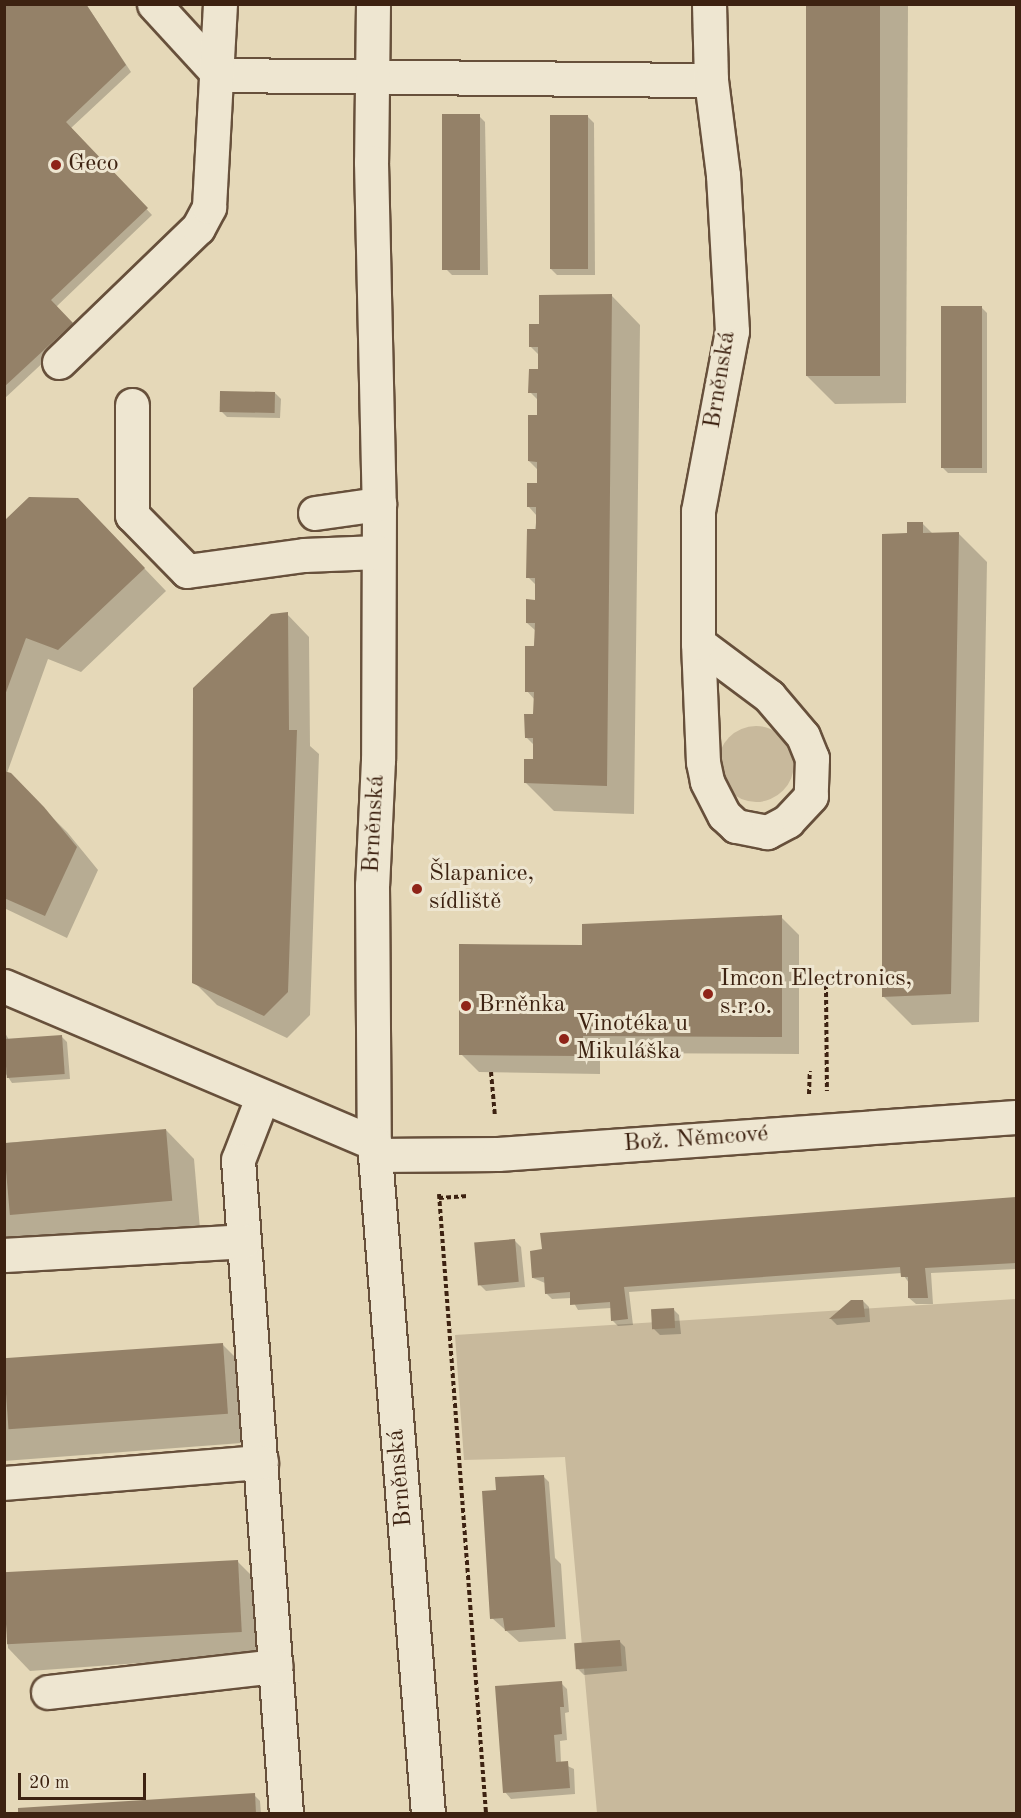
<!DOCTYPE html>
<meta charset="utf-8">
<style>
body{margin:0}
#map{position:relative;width:1021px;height:1818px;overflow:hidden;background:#e5d8b8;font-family:"Old Standard TT",serif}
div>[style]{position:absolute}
.green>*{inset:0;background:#c8b99c}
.round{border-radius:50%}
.shadow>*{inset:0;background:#0003}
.building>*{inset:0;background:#948168;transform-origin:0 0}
.path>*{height:4px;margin-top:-2px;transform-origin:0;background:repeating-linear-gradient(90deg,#3d2211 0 4.5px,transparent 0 7.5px)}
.roads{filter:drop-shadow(2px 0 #67503b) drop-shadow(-2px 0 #67503b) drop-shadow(0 2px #67503b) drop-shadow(0 -2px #67503b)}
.minor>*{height:33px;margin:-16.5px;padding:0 16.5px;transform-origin:16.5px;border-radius:16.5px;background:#eee6d1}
.dots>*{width:16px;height:16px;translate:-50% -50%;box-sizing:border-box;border:3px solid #eee6d1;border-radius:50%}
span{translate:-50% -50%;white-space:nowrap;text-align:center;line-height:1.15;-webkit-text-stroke:6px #eee6d1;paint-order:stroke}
.poi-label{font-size:24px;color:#3d2211}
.left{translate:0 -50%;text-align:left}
.street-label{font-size:24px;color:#3d2211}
.frame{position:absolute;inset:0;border:6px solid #3d2211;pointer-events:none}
.scale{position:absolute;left:18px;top:1773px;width:128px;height:27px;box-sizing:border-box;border:3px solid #3d2211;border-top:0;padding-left:8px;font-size:18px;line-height:21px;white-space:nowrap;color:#3d2211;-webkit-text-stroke:4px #eee6d1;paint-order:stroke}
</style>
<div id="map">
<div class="green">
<i class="round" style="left:718px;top:726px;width:76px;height:76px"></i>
<i style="clip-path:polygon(1016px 1299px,1016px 1813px,597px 1813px,565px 1457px,464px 1460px,455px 1335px)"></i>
</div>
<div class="shadow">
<i style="clip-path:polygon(4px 4px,86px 4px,131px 72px,71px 128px,152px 215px,56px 307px,78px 330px,4px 399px)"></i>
<i style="clip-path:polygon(808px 4px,908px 4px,906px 403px,835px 404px,806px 375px)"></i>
<i style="clip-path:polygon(479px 116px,485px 122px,488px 275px,452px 275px,446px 269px)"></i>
<i style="clip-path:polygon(588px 117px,594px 123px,595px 275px,557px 275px,551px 269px)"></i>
<i style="clip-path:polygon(612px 296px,640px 325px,634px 814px,554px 811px,525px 782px,535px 761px,535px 746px,526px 737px,535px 716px,535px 700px,527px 691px,536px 631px,527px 623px,536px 601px,537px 586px,528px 577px,537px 516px,529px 507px,538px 485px,538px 470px,529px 461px,539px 417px,539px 401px,530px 392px,539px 371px,539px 355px,530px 346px,540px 325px)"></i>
<i style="clip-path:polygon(981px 307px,987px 313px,987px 473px,948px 473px,942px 467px)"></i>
<i style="clip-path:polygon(275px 393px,281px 399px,280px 418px,227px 417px,221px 411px)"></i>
<i style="clip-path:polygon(30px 498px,100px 522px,166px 591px,81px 672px,48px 659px,7px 773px,67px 832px,98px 870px,67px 938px,4px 908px,4px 522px)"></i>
<i style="clip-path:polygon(922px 523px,933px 534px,959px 534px,987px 562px,979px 1022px,912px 1025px,884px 997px,909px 535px)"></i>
<i style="clip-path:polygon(287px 614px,309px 637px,310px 746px,319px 754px,310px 1015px,287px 1038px,217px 1005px,194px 982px)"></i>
<i style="clip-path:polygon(781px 917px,799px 935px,799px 1054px,600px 1053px,600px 1074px,479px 1072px,461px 1054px,583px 946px)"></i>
<i style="clip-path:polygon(4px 1031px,9px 1040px,61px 1036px,67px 1042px,70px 1079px,12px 1083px,4px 1071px)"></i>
<i style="clip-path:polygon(166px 1130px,194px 1159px,200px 1229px,4px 1244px,4px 1143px)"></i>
<i style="clip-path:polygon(1016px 1198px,1016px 1269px,931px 1273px,933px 1304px,916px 1304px,909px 1298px,909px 1283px,902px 1273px,629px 1292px,633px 1325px,618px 1326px,612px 1320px,611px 1308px,578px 1310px,571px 1298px,552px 1299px,546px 1293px,545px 1283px,533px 1278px,543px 1250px,604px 1229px)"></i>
<i style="clip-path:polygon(515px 1241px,521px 1247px,525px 1287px,486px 1291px,480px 1285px)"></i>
<i style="clip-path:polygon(863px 1301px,869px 1307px,870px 1322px,837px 1325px,831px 1319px,851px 1302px)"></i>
<i style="clip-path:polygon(673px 1309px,679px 1315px,681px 1334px,660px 1335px,654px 1329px)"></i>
<i style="clip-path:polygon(222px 1344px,251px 1373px,255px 1442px,4px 1461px,4px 1361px)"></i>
<i style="clip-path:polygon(543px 1476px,549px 1482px,555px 1558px,561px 1564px,566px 1639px,519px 1642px,492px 1618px,497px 1491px)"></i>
<i style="clip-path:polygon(238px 1562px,260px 1584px,264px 1654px,30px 1671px,8px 1648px,4px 1578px)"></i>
<i style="clip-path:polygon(619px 1641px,625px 1647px,627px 1671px,584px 1675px,578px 1669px)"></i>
<i style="clip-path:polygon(561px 1683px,567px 1689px,569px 1712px,565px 1713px,567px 1740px,560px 1741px,561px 1763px,574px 1769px,575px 1794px,511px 1799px,505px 1792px)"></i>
<i style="clip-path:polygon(254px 1795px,260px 1801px,261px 1814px,20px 1814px)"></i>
</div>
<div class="building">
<i style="clip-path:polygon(4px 4px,86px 4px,126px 65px,66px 122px,148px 208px,51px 300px,73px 323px,4px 387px)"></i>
<i style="left:806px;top:4px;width:74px;height:372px"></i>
<i style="left:442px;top:114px;width:38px;height:156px"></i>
<i style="left:588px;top:115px;width:154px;height:38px;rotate:90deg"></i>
<i style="clip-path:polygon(612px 294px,607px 786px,524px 783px,524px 759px,533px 759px,533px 738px,525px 738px,524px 714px,533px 714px,534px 692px,525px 692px,525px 646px,534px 646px,535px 623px,526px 623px,526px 599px,535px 600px,535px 578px,526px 578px,527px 529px,536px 529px,536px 507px,527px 507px,527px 483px,537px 483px,537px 462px,528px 461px,528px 415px,537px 415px,537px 393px,528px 393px,529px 369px,538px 369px,538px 347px,529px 347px,529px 324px,539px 324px,539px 295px)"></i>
<i style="left:941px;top:306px;width:41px;height:162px"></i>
<i style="left:220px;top:391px;width:55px;height:21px;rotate:1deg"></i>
<i style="clip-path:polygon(29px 497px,78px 498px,145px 568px,58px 650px,26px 638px,5px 695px,5px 520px)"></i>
<i style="clip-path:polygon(907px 522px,923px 522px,923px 533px,959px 532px,951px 994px,882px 997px,882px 534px,907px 533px)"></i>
<i style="clip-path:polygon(288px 612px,289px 730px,297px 730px,288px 992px,264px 1016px,192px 983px,193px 688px,271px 614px)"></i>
<i style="clip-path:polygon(4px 771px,11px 773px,44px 807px,77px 847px,45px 916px,4px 898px)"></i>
<i style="clip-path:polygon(782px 915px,782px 1037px,583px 1036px,582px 1056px,459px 1055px,459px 944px,582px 945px,582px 924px)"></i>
<i style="left:62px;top:1035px;width:39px;height:58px;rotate:86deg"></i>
<i style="left:166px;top:1129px;width:72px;height:163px;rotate:85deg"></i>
<i style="clip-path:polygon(1016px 1197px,1016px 1263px,925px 1268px,928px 1298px,908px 1298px,908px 1277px,901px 1277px,900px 1267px,735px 1279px,624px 1287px,628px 1319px,611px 1321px,610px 1302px,570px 1305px,570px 1292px,545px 1294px,544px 1277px,532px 1278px,530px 1251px,542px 1249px,540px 1233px)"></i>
<i style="left:515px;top:1239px;width:43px;height:41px;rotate:85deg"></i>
<i style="clip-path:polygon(851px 1300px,863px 1300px,865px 1317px,829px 1319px)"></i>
<i style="left:674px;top:1308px;width:20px;height:23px;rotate:87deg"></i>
<i style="left:223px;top:1343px;width:71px;height:220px;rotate:86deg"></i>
<i style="clip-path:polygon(544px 1475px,555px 1627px,505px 1631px,503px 1618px,490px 1619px,482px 1491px,496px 1490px,495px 1477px)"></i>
<i style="left:238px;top:1560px;width:72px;height:235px;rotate:87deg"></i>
<i style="left:620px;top:1640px;width:26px;height:46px;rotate:86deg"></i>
<i style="clip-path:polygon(562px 1681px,564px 1707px,560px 1707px,562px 1734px,554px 1735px,556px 1762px,568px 1761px,570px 1788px,503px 1793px,495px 1686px)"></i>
<i style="clip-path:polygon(255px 1793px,256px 1814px,18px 1814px,18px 1808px)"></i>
</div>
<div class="path">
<i style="left:813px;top:984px;width:13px;rotate:4deg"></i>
<i style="left:826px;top:985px;width:106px;rotate:89.5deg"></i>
<i style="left:491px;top:1072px;width:45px;rotate:84.9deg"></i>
<i style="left:809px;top:1094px;width:23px;rotate:-88deg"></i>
<i style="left:439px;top:1194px;width:622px;rotate:85.66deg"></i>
<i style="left:439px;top:1198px;width:29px;rotate:-4deg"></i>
</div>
<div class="roads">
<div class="minor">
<i style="left:154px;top:4px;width:96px;rotate:47.5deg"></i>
<i style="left:219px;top:75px;width:492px;rotate:0.6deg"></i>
<i style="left:711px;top:80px;width:76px;rotate:-91.5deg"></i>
<i style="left:373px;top:4px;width:158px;rotate:90.7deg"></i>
<i style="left:371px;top:162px;width:342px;rotate:88.7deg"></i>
<i style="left:379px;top:504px;width:256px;rotate:90.2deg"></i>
<i style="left:378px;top:760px;width:125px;rotate:92.7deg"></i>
<i style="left:372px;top:885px;width:258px;rotate:89.6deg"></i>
<i style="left:374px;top:1143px;width:673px;rotate:85.4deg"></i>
<i style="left:59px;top:362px;width:193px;rotate:-44deg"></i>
<i style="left:198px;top:228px;width:24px;rotate:-62deg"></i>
<i style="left:209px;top:207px;width:203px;rotate:-86.9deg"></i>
<i style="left:132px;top:405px;width:110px;rotate:90deg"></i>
<i style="left:132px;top:515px;width:78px;rotate:45.5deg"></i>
<i style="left:187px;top:571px;width:118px;rotate:-7.8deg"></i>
<i style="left:304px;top:555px;width:74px;rotate:-2.3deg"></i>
<i style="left:315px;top:513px;width:65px;rotate:-8deg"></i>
<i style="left:698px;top:643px;width:89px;rotate:36.7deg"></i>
<i style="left:769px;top:696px;width:52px;rotate:49.6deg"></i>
<i style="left:803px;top:736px;width:24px;rotate:68deg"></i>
<i style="left:812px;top:758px;width:38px;rotate:92deg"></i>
<i style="left:811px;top:796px;width:34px;rotate:133deg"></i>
<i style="left:788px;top:821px;width:24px;rotate:152deg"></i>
<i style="left:767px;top:832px;width:32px;rotate:-169deg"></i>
<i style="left:736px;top:826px;width:16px;rotate:-137deg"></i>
<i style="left:724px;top:815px;width:38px;rotate:-117deg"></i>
<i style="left:707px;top:781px;width:19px;rotate:-102deg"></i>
<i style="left:703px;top:762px;width:119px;rotate:-92.4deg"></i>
<i style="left:698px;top:643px;width:132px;rotate:-90deg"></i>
<i style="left:698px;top:511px;width:183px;rotate:-79.3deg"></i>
<i style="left:732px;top:331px;width:156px;rotate:-93.3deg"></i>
<i style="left:723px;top:175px;width:96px;rotate:-97.2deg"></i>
<i style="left:4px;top:986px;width:402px;rotate:23deg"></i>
<i style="left:262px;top:1098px;width:66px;rotate:111.2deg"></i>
<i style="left:238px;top:1160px;width:656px;rotate:85.8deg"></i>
<i style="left:375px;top:1155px;width:123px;rotate:-0.5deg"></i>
<i style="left:498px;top:1154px;width:519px;rotate:-4.09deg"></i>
<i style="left:4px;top:1255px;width:240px;rotate:-3.3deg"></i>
<i style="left:4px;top:1483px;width:258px;rotate:-4.7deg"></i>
<i style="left:48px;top:1692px;width:229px;rotate:-6.5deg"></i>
</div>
</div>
<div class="dots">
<i style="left:56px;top:165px;background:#8f2418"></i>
<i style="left:417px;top:889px;background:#8f2418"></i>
<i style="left:708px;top:994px;background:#8f2418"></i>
<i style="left:466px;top:1006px;background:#8f2418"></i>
<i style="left:564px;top:1039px;background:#8f2418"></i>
</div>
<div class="poi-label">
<span class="left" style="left:68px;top:165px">Geco</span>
<span class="left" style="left:429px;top:889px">Šlapanice,<br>sídliště</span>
<span class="left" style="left:720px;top:994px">Imcon Electronics,<br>s.r.o.</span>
<span class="left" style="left:478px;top:1006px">Brněnka</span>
<span class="left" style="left:576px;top:1039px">Vinotéka u<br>Mikuláška</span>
</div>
<div class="street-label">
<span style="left:721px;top:380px;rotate:-81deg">Brněnská</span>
<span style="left:375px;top:824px;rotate:-87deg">Brněnská</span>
<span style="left:696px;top:1140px;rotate:-4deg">Bož. Němcové</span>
<span style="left:401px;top:1478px;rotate:-95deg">Brněnská</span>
</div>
<div class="frame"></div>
<div class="scale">20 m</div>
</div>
